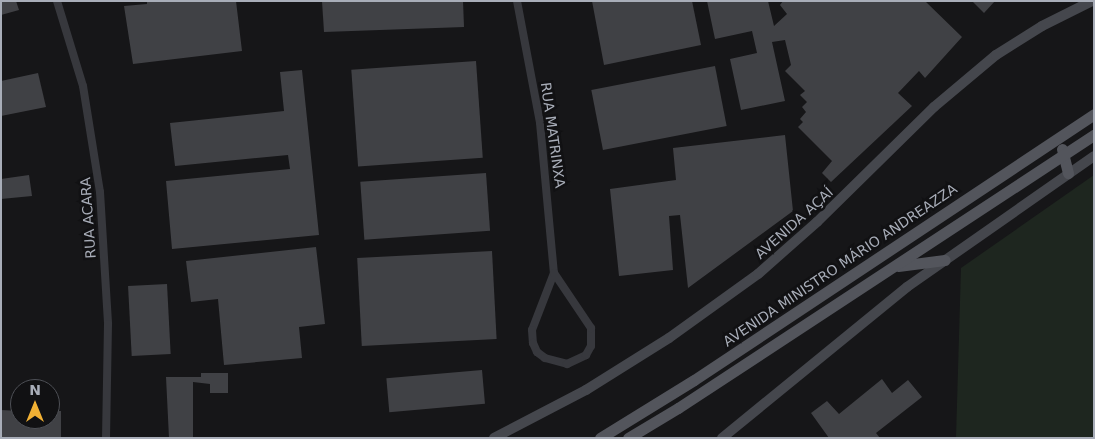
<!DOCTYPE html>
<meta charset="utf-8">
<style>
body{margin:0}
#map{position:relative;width:1095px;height:439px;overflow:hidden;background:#161618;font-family:"DejaVu Sans",sans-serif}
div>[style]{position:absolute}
.green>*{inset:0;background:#1e261f}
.building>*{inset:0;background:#404145;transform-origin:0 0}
.street>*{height:8px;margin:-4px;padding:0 4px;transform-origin:4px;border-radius:4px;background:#37383d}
.secondary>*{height:10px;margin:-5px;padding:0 5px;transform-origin:5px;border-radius:5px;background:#45474d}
.primary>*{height:11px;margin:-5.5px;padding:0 5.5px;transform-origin:5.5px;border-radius:5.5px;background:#53555c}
span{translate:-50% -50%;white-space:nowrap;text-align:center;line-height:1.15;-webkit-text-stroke:5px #111113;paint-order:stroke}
.street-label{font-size:14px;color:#a8adb8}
.frame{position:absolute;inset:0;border:2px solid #a8adb8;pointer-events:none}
.north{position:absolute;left:10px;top:379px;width:50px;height:50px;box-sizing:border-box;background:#111113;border:1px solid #4d4f55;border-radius:50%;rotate:0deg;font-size:14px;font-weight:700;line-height:20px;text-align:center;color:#a8adb8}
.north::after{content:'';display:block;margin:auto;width:18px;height:22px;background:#f2b134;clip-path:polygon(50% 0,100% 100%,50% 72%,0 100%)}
</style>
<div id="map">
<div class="green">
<i style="clip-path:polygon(1094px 175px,1094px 438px,956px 438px,961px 268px)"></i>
</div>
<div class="building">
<i style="clip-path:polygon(1px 1px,16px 1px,19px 10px,1px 15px)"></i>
<i style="clip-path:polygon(147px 1px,236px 1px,242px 51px,133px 64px,124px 6px,147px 4px)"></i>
<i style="clip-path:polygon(322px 1px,463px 1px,464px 27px,324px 32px)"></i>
<i style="clip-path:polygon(592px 1px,692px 1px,701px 45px,604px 65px)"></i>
<i style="clip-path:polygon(707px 1px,768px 1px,774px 26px,787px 14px,780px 5px,783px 1px,925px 1px,962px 37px,925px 78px,919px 71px,898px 93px,912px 106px,831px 182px,822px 173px,832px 161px,798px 127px,803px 122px,800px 119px,806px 112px,802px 107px,807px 102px,800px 95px,805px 91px,785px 71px,791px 65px,785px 40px,772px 42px,785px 101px,741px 110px,730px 59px,757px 53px,752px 31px,715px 39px)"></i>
<i style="clip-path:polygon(972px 1px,995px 1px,984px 13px)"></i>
<i style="left:476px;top:61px;width:97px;height:125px;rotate:86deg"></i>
<i style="left:715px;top:66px;width:61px;height:126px;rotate:79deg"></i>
<i style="clip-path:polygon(302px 70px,319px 235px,172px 249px,166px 181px,290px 169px,288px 155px,175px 166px,170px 123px,284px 111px,280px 72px)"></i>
<i style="clip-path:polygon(38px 73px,46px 107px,1px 116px,1px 81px)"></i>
<i style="clip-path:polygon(785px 135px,793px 211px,688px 288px,680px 215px,669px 216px,673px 270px,619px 276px,610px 189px,676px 180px,673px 148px)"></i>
<i style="left:486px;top:173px;width:58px;height:126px;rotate:86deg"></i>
<i style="clip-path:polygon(29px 175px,32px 196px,1px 199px,1px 179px)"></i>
<i style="clip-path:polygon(316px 247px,325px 324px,299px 327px,302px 358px,224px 365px,218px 299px,191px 302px,186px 261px)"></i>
<i style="left:492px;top:251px;width:88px;height:135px;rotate:87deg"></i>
<i style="left:167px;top:284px;width:70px;height:39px;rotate:87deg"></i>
<i style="left:482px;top:370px;width:34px;height:96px;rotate:85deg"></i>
<i style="clip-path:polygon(201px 373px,228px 373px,228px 393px,210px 393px,210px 384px,193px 382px,193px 438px,169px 438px,166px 377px,201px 377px)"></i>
<i style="clip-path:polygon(882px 379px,892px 393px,908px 380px,922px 397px,876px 433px,880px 438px,829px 438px,811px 413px,827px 401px,839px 414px)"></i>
<i style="clip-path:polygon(1px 410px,20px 411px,20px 419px,50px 419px,50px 411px,61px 411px,61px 438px,1px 438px)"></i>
</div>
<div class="street">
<i style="left:57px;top:1px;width:89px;rotate:73deg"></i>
<i style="left:83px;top:86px;width:107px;rotate:80.9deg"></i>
<i style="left:100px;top:192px;width:132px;rotate:86.5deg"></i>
<i style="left:108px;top:324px;width:114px;rotate:91deg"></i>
<i style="left:517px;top:1px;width:124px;rotate:79.3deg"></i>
<i style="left:540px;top:123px;width:151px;rotate:84.7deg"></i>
<i style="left:554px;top:273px;width:61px;rotate:111.1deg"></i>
<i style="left:532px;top:330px;width:13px;rotate:86deg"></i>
<i style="left:533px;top:343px;width:10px;rotate:66deg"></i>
<i style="left:537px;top:352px;width:10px;rotate:37deg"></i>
<i style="left:545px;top:358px;width:23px;rotate:15deg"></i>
<i style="left:567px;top:364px;width:21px;rotate:-25deg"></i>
<i style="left:586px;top:355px;width:10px;rotate:-61deg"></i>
<i style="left:591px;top:346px;width:18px;rotate:-90deg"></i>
<i style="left:591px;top:328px;width:66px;rotate:-123.9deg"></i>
</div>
<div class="secondary">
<i style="left:494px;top:438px;width:104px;rotate:-27.6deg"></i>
<i style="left:586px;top:390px;width:98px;rotate:-32.1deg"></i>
<i style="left:669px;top:338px;width:110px;rotate:-35.7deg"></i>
<i style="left:758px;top:274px;width:79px;rotate:-41.4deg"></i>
<i style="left:817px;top:222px;width:164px;rotate:-44.5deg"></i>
<i style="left:934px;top:107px;width:81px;rotate:-40deg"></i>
<i style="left:996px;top:55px;width:54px;rotate:-32.2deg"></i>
<i style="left:1042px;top:26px;width:56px;rotate:-26.6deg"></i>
<i style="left:722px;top:438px;width:239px;rotate:-39.2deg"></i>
<i style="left:907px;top:287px;width:228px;rotate:-35deg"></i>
</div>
<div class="primary">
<i style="left:1062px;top:149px;width:25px;rotate:76deg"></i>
<i style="left:898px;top:266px;width:47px;rotate:-7.3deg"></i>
<i style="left:600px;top:438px;width:110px;rotate:-31.7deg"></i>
<i style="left:694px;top:380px;width:480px;rotate:-33.6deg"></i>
<i style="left:628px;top:438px;width:58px;rotate:-31deg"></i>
<i style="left:678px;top:408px;width:498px;rotate:-33.3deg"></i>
</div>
<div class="street-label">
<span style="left:553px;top:135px;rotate:82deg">RUA MATRINXA</span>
<span style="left:88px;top:218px;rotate:-94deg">RUA ACARA</span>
<span style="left:794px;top:223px;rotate:-42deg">AVENIDA AÇAÍ</span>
<span style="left:840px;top:265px;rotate:-34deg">AVENIDA MINISTRO MÁRIO ANDREAZZA</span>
</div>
<div class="frame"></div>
<div class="north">N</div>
</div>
